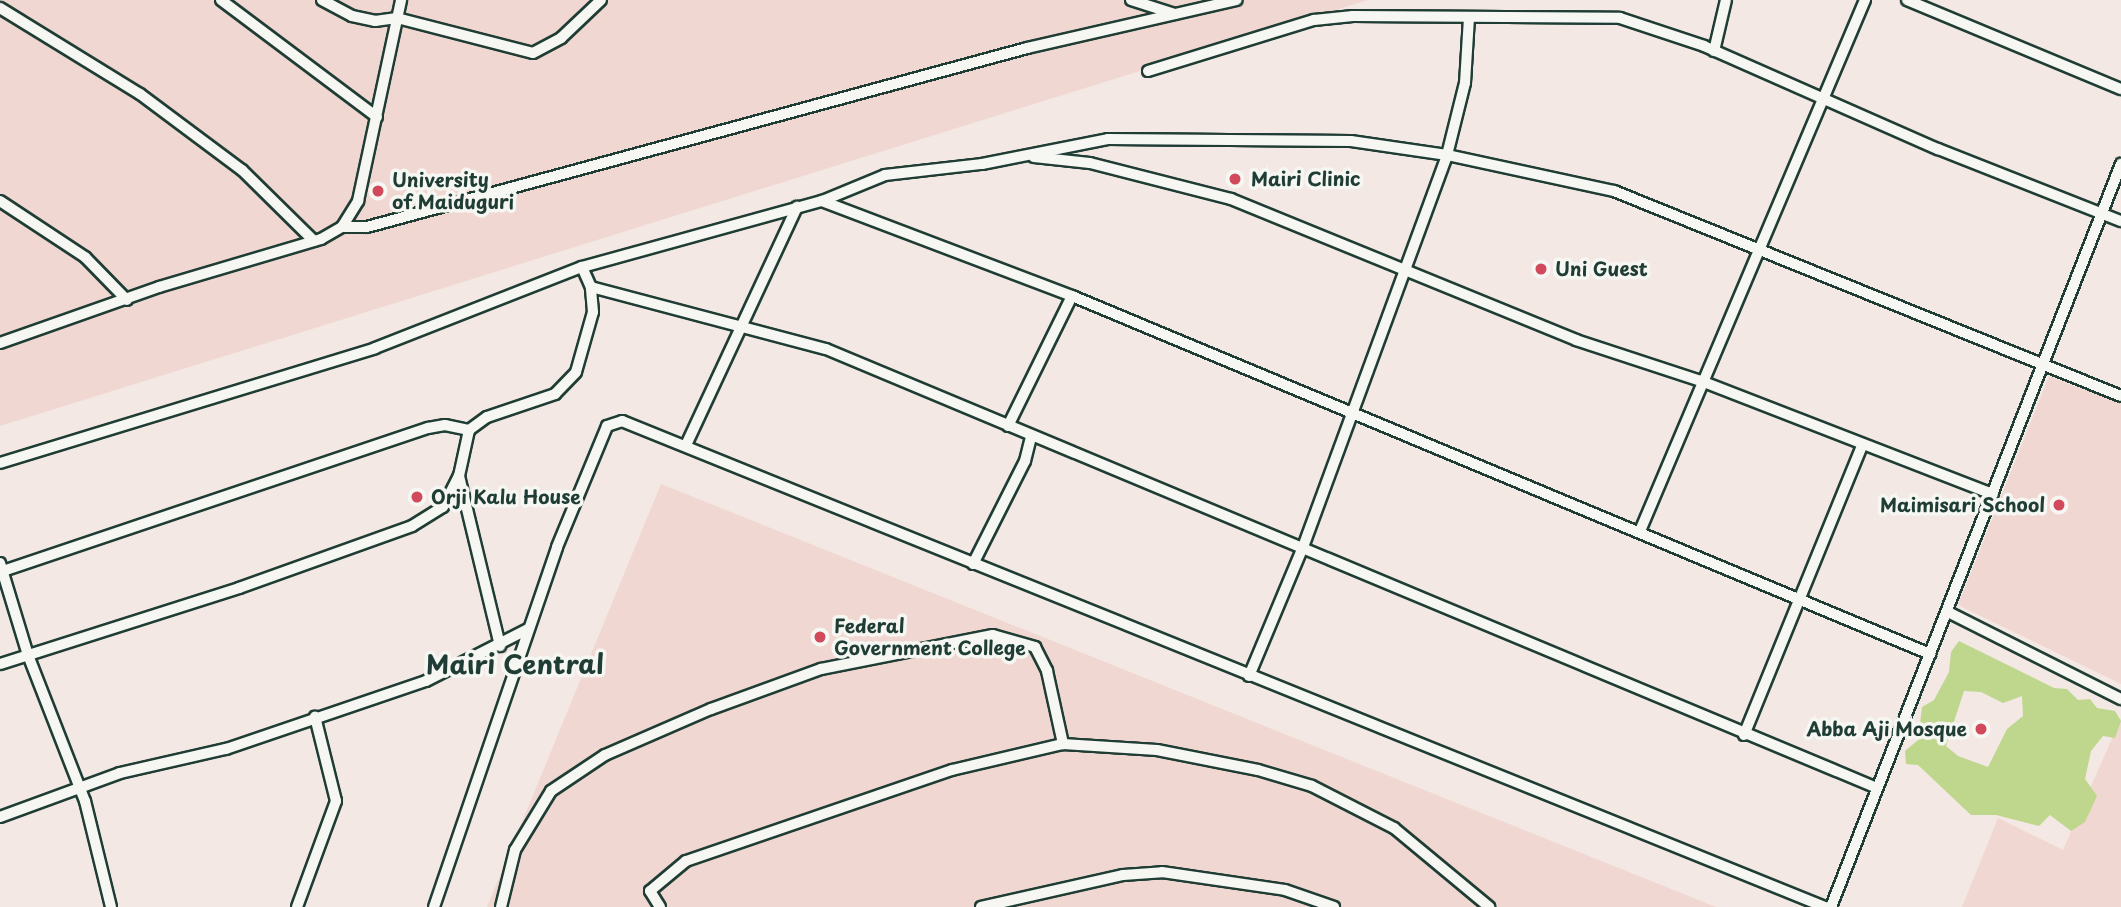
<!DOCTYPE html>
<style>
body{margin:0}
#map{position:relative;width:2121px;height:907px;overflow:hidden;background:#f3e8e3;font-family:"Playpen Sans",sans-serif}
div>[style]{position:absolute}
.built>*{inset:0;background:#f0d7d1}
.green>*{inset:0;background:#bfd78d}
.roads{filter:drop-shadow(2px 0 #1f3d34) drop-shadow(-2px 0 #1f3d34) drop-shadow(0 2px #1f3d34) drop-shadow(0 -2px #1f3d34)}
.minor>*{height:10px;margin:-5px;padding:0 5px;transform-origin:5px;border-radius:5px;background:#f6f6f2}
.dots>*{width:19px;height:19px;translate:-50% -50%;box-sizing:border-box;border:4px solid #f6f6f2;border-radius:50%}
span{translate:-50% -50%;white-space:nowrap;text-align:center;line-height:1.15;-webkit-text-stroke:7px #f6f6f2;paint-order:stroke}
.poi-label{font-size:19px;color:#1f3d34;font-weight:700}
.left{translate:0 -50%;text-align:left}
.right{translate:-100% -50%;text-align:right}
.district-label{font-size:26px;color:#1f3d34;font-weight:700}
</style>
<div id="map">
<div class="built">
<i style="clip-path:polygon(0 0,1368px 0,0 426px)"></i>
<i style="clip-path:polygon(2049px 376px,2121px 404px,2121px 684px,1958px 605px)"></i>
<i style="clip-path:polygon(661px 484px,1716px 907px,487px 907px)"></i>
<i style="clip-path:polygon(2121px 718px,2121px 907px,1962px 907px,1998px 818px,2063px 850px)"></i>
</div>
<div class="green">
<i style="clip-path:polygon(evenodd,1959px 641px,2054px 688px,2067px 689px,2078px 700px,2090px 699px,2097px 708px,2115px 711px,2121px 721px,2115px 738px,2103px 736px,2091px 751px,2085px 779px,2097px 796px,2085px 822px,2071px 831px,2050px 815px,2039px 826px,1996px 815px,1971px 815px,1918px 765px,1906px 764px,1905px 751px,1918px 740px,1922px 707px,1934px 700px,1949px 672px,1951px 652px,1959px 641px,1964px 691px,1981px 692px,2003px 703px,2022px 696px,2023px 716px,2007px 729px,1988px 767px,1958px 756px,1946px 746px,1964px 691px)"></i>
</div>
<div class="roads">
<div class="minor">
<i style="left:221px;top:0;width:195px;rotate:36.9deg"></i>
<i style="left:322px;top:0;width:34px;rotate:28deg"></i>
<i style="left:352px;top:16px;width:24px;rotate:12deg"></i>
<i style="left:375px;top:21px;width:22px;rotate:-8deg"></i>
<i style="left:397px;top:18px;width:140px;rotate:14.4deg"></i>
<i style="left:533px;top:53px;width:32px;rotate:-28deg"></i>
<i style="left:561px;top:38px;width:55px;rotate:-43.5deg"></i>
<i style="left:1131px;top:0;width:46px;rotate:17.7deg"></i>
<i style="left:1907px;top:0;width:232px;rotate:22.6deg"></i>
<i style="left:0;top:8px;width:164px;rotate:31.6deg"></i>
<i style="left:140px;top:94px;width:127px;rotate:36.7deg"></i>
<i style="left:242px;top:170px;width:101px;rotate:44.6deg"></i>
<i style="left:1714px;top:51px;width:52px;rotate:-76.8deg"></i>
<i style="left:1148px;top:71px;width:174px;rotate:-17.1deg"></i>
<i style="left:1314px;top:20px;width:39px;rotate:-6deg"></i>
<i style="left:1353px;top:16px;width:267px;rotate:0.4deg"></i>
<i style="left:1620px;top:18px;width:89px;rotate:18.4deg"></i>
<i style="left:1704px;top:46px;width:256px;rotate:23.8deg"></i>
<i style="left:1938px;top:149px;width:197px;rotate:21.5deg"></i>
<i style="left:1034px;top:157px;width:56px;rotate:6.1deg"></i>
<i style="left:1090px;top:163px;width:146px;rotate:14.3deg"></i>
<i style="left:1231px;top:199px;width:373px;rotate:22.2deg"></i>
<i style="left:1576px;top:340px;width:132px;rotate:18.2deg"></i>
<i style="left:1701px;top:381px;width:313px;rotate:21.2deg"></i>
<i style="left:0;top:201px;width:102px;rotate:33.4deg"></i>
<i style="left:85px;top:257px;width:60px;rotate:45.7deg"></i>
<i style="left:822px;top:201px;width:267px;rotate:20.8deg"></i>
<i style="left:1072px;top:296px;width:930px;rotate:22.65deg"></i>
<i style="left:342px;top:227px;width:31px;rotate:-58deg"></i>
<i style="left:358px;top:201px;width:206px;rotate:-77.9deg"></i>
<i style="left:582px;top:267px;width:22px;rotate:66deg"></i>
<i style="left:591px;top:287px;width:243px;rotate:14.8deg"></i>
<i style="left:826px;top:349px;width:1139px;rotate:22.67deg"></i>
<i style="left:0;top:343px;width:169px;rotate:-19.4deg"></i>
<i style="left:159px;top:287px;width:169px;rotate:-16.5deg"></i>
<i style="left:321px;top:239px;width:24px;rotate:-30deg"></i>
<i style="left:342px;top:227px;width:25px"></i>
<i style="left:367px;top:227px;width:684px;rotate:-15.17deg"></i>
<i style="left:1027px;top:48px;width:215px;rotate:-12.9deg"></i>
<i style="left:1008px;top:426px;width:145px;rotate:-63.8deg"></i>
<i style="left:686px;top:445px;width:263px;rotate:-65deg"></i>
<i style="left:0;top:463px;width:392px;rotate:-17deg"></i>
<i style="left:375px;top:348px;width:222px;rotate:-21.4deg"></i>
<i style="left:582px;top:267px;width:249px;rotate:-15.4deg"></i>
<i style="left:822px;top:201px;width:68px;rotate:-22.4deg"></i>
<i style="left:885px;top:175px;width:98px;rotate:-6.5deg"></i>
<i style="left:982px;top:164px;width:128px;rotate:-11.2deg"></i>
<i style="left:1108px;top:139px;width:243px;rotate:0.5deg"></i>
<i style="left:1351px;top:141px;width:97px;rotate:8.3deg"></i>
<i style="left:1447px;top:155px;width:171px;rotate:12.2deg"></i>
<i style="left:1614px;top:191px;width:547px;rotate:22.02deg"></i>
<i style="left:459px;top:476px;width:175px;rotate:76.4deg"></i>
<i style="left:1640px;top:531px;width:577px;rotate:-67.04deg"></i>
<i style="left:0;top:563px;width:96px;rotate:73.1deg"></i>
<i style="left:28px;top:655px;width:157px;rotate:68.7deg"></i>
<i style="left:85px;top:801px;width:109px;rotate:76.2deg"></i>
<i style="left:973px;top:564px;width:115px;rotate:-63.2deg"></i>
<i style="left:1025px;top:461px;width:25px;rotate:-76deg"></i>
<i style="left:0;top:572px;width:452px;rotate:-18.6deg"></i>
<i style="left:428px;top:428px;width:17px;rotate:-10deg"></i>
<i style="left:445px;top:425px;width:25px;rotate:12deg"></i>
<i style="left:1948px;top:612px;width:194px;rotate:26.7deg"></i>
<i style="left:0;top:664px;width:251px;rotate:-17.6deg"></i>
<i style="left:239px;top:588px;width:184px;rotate:-19.7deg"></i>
<i style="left:412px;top:526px;width:36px;rotate:-32deg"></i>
<i style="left:443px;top:507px;width:35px;rotate:-63deg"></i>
<i style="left:459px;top:476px;width:47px;rotate:-77.7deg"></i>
<i style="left:469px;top:430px;width:22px;rotate:-36deg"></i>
<i style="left:487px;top:417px;width:72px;rotate:-18.7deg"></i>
<i style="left:555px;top:394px;width:30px;rotate:-46deg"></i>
<i style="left:576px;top:372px;width:62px;rotate:-74.2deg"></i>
<i style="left:593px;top:312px;width:25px;rotate:-95deg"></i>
<i style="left:1249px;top:676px;width:140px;rotate:-67.3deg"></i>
<i style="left:1303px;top:547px;width:418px;rotate:-69.8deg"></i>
<i style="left:1447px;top:155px;width:74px;rotate:-76deg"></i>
<i style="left:1465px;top:83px;width:65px;rotate:-86.5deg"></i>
<i style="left:1744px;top:735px;width:312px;rotate:-67.8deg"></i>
<i style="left:0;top:817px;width:128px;rotate:-20.1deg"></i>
<i style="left:120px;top:773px;width:109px;rotate:-12.8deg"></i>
<i style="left:226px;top:749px;width:211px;rotate:-18.8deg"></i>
<i style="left:426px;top:681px;width:114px;rotate:-27deg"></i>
<i style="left:297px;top:907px;width:113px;rotate:-69.8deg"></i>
<i style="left:336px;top:801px;width:87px;rotate:-104deg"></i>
<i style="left:434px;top:907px;width:380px;rotate:-71.1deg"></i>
<i style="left:557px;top:547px;width:131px;rotate:-67.5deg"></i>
<i style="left:607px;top:426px;width:16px;rotate:-18deg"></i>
<i style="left:622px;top:421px;width:1297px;rotate:22deg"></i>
<i style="left:501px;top:907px;width:59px;rotate:-76.2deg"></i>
<i style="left:515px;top:850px;width:69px;rotate:-58.6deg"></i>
<i style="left:551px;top:791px;width:65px;rotate:-33.7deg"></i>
<i style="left:605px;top:755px;width:116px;rotate:-23.5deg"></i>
<i style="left:711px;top:709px;width:117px;rotate:-20deg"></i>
<i style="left:821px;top:669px;width:175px;rotate:-11.2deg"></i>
<i style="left:993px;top:635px;width:44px;rotate:15.9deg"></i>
<i style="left:1035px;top:647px;width:27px;rotate:63deg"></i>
<i style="left:1047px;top:671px;width:75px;rotate:77.6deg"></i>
<i style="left:660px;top:907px;width:19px;rotate:-122deg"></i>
<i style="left:650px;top:891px;width:47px;rotate:-39.8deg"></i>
<i style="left:686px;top:861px;width:281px;rotate:-18.9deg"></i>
<i style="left:952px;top:770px;width:114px;rotate:-13.2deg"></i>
<i style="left:1063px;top:744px;width:94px;rotate:3.7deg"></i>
<i style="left:1157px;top:750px;width:103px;rotate:11.2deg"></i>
<i style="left:1258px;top:770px;width:56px;rotate:16.5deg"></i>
<i style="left:1312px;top:786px;width:92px;rotate:27.1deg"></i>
<i style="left:1394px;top:828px;width:124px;rotate:39.7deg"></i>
<i style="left:981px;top:907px;width:146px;rotate:-12.7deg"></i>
<i style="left:1123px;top:875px;width:39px;rotate:-4deg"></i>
<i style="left:1162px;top:872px;width:124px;rotate:8.3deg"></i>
<i style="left:1285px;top:890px;width:52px;rotate:19.1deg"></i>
<i style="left:1831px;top:907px;width:798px;rotate:-68.68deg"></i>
</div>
</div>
<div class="dots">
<i style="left:1235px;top:179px;background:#d1495b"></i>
<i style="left:378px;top:191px;background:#d1495b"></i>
<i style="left:1541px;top:269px;background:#d1495b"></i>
<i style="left:417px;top:497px;background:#d1495b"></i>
<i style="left:2059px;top:505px;background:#d1495b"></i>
<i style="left:820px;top:637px;background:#d1495b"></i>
<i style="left:1981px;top:729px;background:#d1495b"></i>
</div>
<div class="poi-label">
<span class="left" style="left:1251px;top:179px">Mairi Clinic</span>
<span class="left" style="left:392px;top:191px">University<br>of Maiduguri</span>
<span class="left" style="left:1555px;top:269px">Uni Guest</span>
<span class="left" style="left:431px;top:497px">Orji Kalu House</span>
<span class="right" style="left:2045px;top:505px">Maimisari School</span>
<span class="left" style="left:834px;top:637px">Federal<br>Government College</span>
<span class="right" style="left:1967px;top:729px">Abba Aji Mosque</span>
</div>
<div class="district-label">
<span style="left:515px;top:664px">Mairi Central</span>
</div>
</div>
